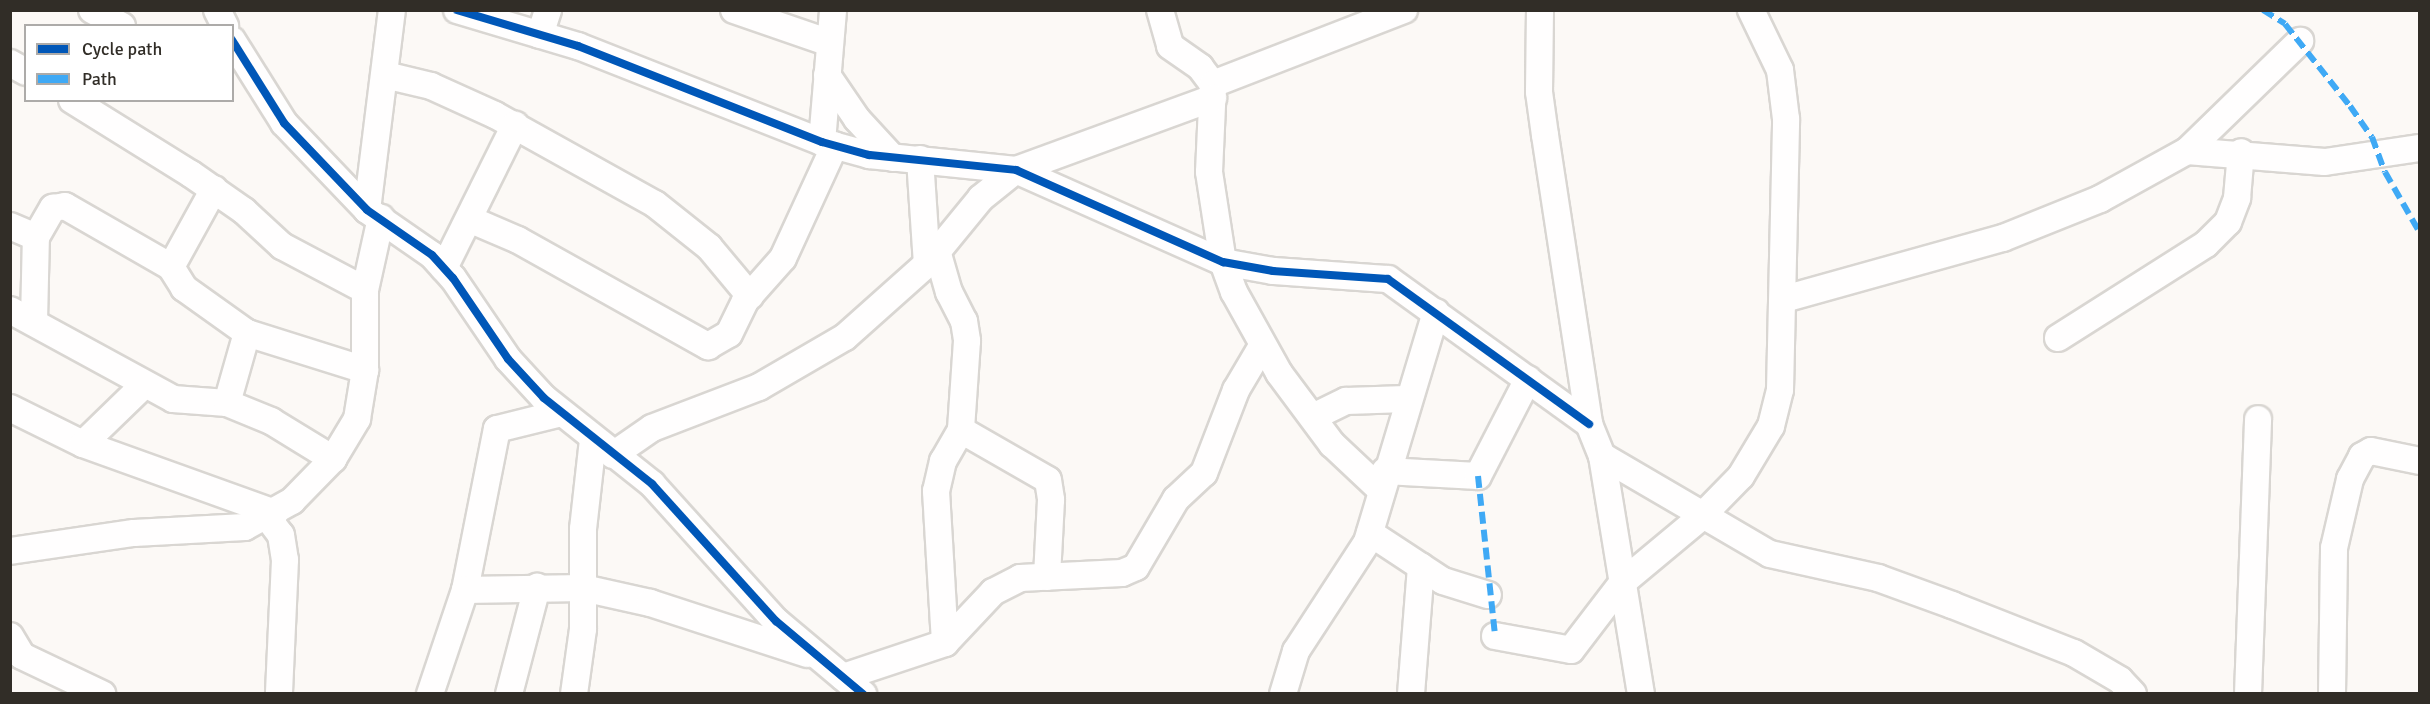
<!DOCTYPE html>
<style>
body{margin:0}
#map{position:relative;width:2430px;height:704px;overflow:hidden;background:#fcf9f6;font-family:Signika,sans-serif}
div>[style]{position:absolute}
.roads{filter:drop-shadow(2px 0 #d9d6d2) drop-shadow(-2px 0 #d9d6d2) drop-shadow(0 2px #d9d6d2) drop-shadow(0 -2px #d9d6d2)}
.minor>*{height:26px;margin:-13px;padding:0 13px;transform-origin:13px;border-radius:13px;background:#fffefe}
.quiet>*{height:6px;margin-top:-3px;transform-origin:0;background:repeating-linear-gradient(90deg,#3fa9f5 0 12px,transparent 0 18px)}
.cycleway>*{height:8px;margin:-4px;padding:0 4px;transform-origin:4px;border-radius:4px;background:#0057b8}
span{translate:-50% -50%;white-space:nowrap;text-align:center;line-height:1.15;-webkit-text-stroke:5px #fff;paint-order:stroke}
.frame{position:absolute;inset:0;border:12px solid #312d27;pointer-events:none}
.legend{position:absolute;left:24px;top:24px;width:210px;height:78px;box-sizing:border-box;background:#fff;border:2px solid #adaba9;margin:0;padding:8px 10px;list-style:none;font-size:18px;color:#312d27}
.legend li{display:flex;align-items:center;gap:12px;height:30px}
.legend b{width:30px;border:2px solid #adaba9}
</style>
<div id="map">
<div class="roads">
<div class="minor">
<i style="left:92px;top:10px;width:34px;rotate:28deg"></i>
<i style="left:217px;top:10px;width:18px;rotate:63deg"></i>
<i style="left:457px;top:10px;width:126px;rotate:16.6deg"></i>
<i style="left:578px;top:46px;width:262px;rotate:21.5deg"></i>
<i style="left:822px;top:142px;width:49px;rotate:15.5deg"></i>
<i style="left:869px;top:155px;width:148px;rotate:5.8deg"></i>
<i style="left:1016px;top:170px;width:227px;rotate:24deg"></i>
<i style="left:1223px;top:262px;width:51px;rotate:10.2deg"></i>
<i style="left:1273px;top:271px;width:115px;rotate:4deg"></i>
<i style="left:1388px;top:279px;width:248px;rotate:35.8deg"></i>
<i style="left:734px;top:10px;width:98px;rotate:19deg"></i>
<i style="left:1160px;top:10px;width:37px;rotate:74deg"></i>
<i style="left:1170px;top:46px;width:37px;rotate:35deg"></i>
<i style="left:1200px;top:67px;width:21px;rotate:53deg"></i>
<i style="left:1213px;top:84px;width:88px;rotate:92.6deg"></i>
<i style="left:1209px;top:172px;width:91px;rotate:81.2deg"></i>
<i style="left:1223px;top:262px;width:32px;rotate:70deg"></i>
<i style="left:1234px;top:292px;width:93px;rotate:60.9deg"></i>
<i style="left:1279px;top:373px;width:89px;rotate:53.3deg"></i>
<i style="left:1332px;top:444px;width:66px;rotate:43.2deg"></i>
<i style="left:1540px;top:10px;width:82px;rotate:90.7deg"></i>
<i style="left:1539px;top:92px;width:43px;rotate:82.1deg"></i>
<i style="left:1545px;top:135px;width:292px;rotate:81.3deg"></i>
<i style="left:1589px;top:424px;width:35px;rotate:68deg"></i>
<i style="left:1602px;top:456px;width:241px;rotate:80.7deg"></i>
<i style="left:540px;top:35px;width:26px;rotate:-72deg"></i>
<i style="left:232px;top:40px;width:98px;rotate:57.9deg"></i>
<i style="left:284px;top:123px;width:120px;rotate:46.3deg"></i>
<i style="left:367px;top:210px;width:79px;rotate:34.7deg"></i>
<i style="left:432px;top:255px;width:31px;rotate:48deg"></i>
<i style="left:453px;top:278px;width:98px;rotate:55.8deg"></i>
<i style="left:508px;top:359px;width:53px;rotate:47.3deg"></i>
<i style="left:544px;top:398px;width:138px;rotate:38.5deg"></i>
<i style="left:652px;top:484px;width:185px;rotate:47.9deg"></i>
<i style="left:776px;top:621px;width:114px;rotate:40deg"></i>
<i style="left:10px;top:63px;width:18px;rotate:29deg"></i>
<i style="left:385px;top:75px;width:47px;rotate:13.4deg"></i>
<i style="left:431px;top:86px;width:70px;rotate:24.4deg"></i>
<i style="left:495px;top:115px;width:183px;rotate:29.1deg"></i>
<i style="left:655px;top:204px;width:69px;rotate:38.5deg"></i>
<i style="left:709px;top:247px;width:64px;rotate:50.1deg"></i>
<i style="left:827px;top:75px;width:53px;rotate:55.7deg"></i>
<i style="left:857px;top:119px;width:53px;rotate:47.3deg"></i>
<i style="left:1213px;top:84px;width:205px;rotate:-21.2deg"></i>
<i style="left:72px;top:100px;width:140px;rotate:31.9deg"></i>
<i style="left:191px;top:174px;width:65px;rotate:34.9deg"></i>
<i style="left:244px;top:211px;width:52px;rotate:42.6deg"></i>
<i style="left:282px;top:246px;width:94px;rotate:27.9deg"></i>
<i style="left:822px;top:142px;width:132px;rotate:-85.2deg"></i>
<i style="left:2187px;top:151px;width:138px;rotate:4.6deg"></i>
<i style="left:2325px;top:162px;width:96px;rotate:-8.4deg"></i>
<i style="left:920px;top:159px;width:105px;rotate:86.2deg"></i>
<i style="left:214px;top:189px;width:89px;rotate:118.9deg"></i>
<i style="left:171px;top:267px;width:25px;rotate:58deg"></i>
<i style="left:184px;top:288px;width:77px;rotate:35.5deg"></i>
<i style="left:247px;top:333px;width:124px;rotate:17.4deg"></i>
<i style="left:367px;top:210px;width:202px;rotate:-82.9deg"></i>
<i style="left:469px;top:219px;width:53px;rotate:23.2deg"></i>
<i style="left:518px;top:240px;width:218px;rotate:29.2deg"></i>
<i style="left:708px;top:346px;width:24px;rotate:-30deg"></i>
<i style="left:729px;top:334px;width:37px;rotate:-64deg"></i>
<i style="left:745px;top:301px;width:57px;rotate:-48.5deg"></i>
<i style="left:783px;top:258px;width:124px;rotate:-65.3deg"></i>
<i style="left:10px;top:226px;width:28px;rotate:23deg"></i>
<i style="left:36px;top:237px;width:34px;rotate:-60deg"></i>
<i style="left:53px;top:208px;width:12px;rotate:-9deg"></i>
<i style="left:65px;top:206px;width:122px;rotate:29.9deg"></i>
<i style="left:938px;top:254px;width:40px;rotate:74deg"></i>
<i style="left:949px;top:292px;width:33px;rotate:63deg"></i>
<i style="left:964px;top:321px;width:20px;rotate:81deg"></i>
<i style="left:967px;top:341px;width:89px;rotate:93.9deg"></i>
<i style="left:961px;top:430px;width:36px;rotate:120deg"></i>
<i style="left:943px;top:461px;width:31px;rotate:103deg"></i>
<i style="left:936px;top:491px;width:152px;rotate:86.6deg"></i>
<i style="left:444px;top:268px;width:160px;rotate:-63.6deg"></i>
<i style="left:1784px;top:299px;width:227px;rotate:-15.6deg"></i>
<i style="left:2003px;top:238px;width:105px;rotate:-21.9deg"></i>
<i style="left:2100px;top:199px;width:99px;rotate:-28.9deg"></i>
<i style="left:2187px;top:151px;width:158px;rotate:-44.2deg"></i>
<i style="left:10px;top:310px;width:186px;rotate:28.6deg"></i>
<i style="left:173px;top:399px;width:54px;rotate:4.2deg"></i>
<i style="left:227px;top:403px;width:48px;rotate:22.2deg"></i>
<i style="left:271px;top:421px;width:73px;rotate:31.5deg"></i>
<i style="left:34px;top:322px;width:85px;rotate:-88.7deg"></i>
<i style="left:2058px;top:338px;width:175px;rotate:-32.4deg"></i>
<i style="left:2206px;top:244px;width:31px;rotate:-45deg"></i>
<i style="left:2228px;top:222px;width:26px;rotate:-69deg"></i>
<i style="left:2237px;top:198px;width:46px;rotate:-85deg"></i>
<i style="left:227px;top:403px;width:73px;rotate:-74.1deg"></i>
<i style="left:10px;top:408px;width:81px;rotate:26.3deg"></i>
<i style="left:83px;top:444px;width:204px;rotate:19.8deg"></i>
<i style="left:1313px;top:417px;width:37px;rotate:-26deg"></i>
<i style="left:1346px;top:401px;width:60px;rotate:-1.9deg"></i>
<i style="left:961px;top:430px;width:100px;rotate:29.9deg"></i>
<i style="left:1048px;top:480px;width:20px;rotate:81deg"></i>
<i style="left:1051px;top:500px;width:77px;rotate:93deg"></i>
<i style="left:83px;top:444px;width:86px;rotate:-44.1deg"></i>
<i style="left:613px;top:455px;width:47px;rotate:-34.7deg"></i>
<i style="left:652px;top:428px;width:115px;rotate:-21deg"></i>
<i style="left:759px;top:387px;width:99px;rotate:-30.2deg"></i>
<i style="left:845px;top:337px;width:110px;rotate:-41.7deg"></i>
<i style="left:927px;top:264px;width:85px;rotate:-50.7deg"></i>
<i style="left:981px;top:198px;width:45px;rotate:-38.7deg"></i>
<i style="left:1016px;top:170px;width:210px;rotate:-20.1deg"></i>
<i style="left:1602px;top:456px;width:194px;rotate:30.3deg"></i>
<i style="left:1770px;top:554px;width:111px;rotate:12.5deg"></i>
<i style="left:1878px;top:578px;width:79px;rotate:20deg"></i>
<i style="left:1952px;top:605px;width:131px;rotate:21.5deg"></i>
<i style="left:2074px;top:653px;width:53px;rotate:30.4deg"></i>
<i style="left:2120px;top:680px;width:19px;rotate:47deg"></i>
<i style="left:1385px;top:471px;width:93px;rotate:3.1deg"></i>
<i style="left:1478px;top:476px;width:109px;rotate:-62.7deg"></i>
<i style="left:268px;top:518px;width:21px;rotate:53deg"></i>
<i style="left:281px;top:535px;width:25px;rotate:81deg"></i>
<i style="left:285px;top:560px;width:134px;rotate:92.6deg"></i>
<i style="left:1370px;top:533px;width:87px;rotate:33.3deg"></i>
<i style="left:1443px;top:581px;width:47px;rotate:17.3deg"></i>
<i style="left:10px;top:551px;width:125px;rotate:-8.3deg"></i>
<i style="left:134px;top:533px;width:111px;rotate:-3.1deg"></i>
<i style="left:245px;top:527px;width:54px;rotate:-29deg"></i>
<i style="left:292px;top:501px;width:59px;rotate:-45.7deg"></i>
<i style="left:333px;top:459px;width:47px;rotate:-59deg"></i>
<i style="left:357px;top:419px;width:50px;rotate:-80.7deg"></i>
<i style="left:365px;top:370px;width:80px;rotate:-90deg"></i>
<i style="left:365px;top:290px;width:74px;rotate:-77.5deg"></i>
<i style="left:465px;top:590px;width:164px;rotate:-78.8deg"></i>
<i style="left:497px;top:429px;width:66px;rotate:-14deg"></i>
<i style="left:10px;top:636px;width:23px;rotate:59deg"></i>
<i style="left:22px;top:656px;width:89px;rotate:25.4deg"></i>
<i style="left:1495px;top:636px;width:77px;rotate:10.4deg"></i>
<i style="left:1571px;top:650px;width:86px;rotate:-52.6deg"></i>
<i style="left:1623px;top:582px;width:102px;rotate:-39.8deg"></i>
<i style="left:1701px;top:517px;width:57px;rotate:-45.7deg"></i>
<i style="left:1741px;top:476px;width:58px;rotate:-59deg"></i>
<i style="left:1771px;top:426px;width:37px;rotate:-76deg"></i>
<i style="left:1780px;top:390px;width:271px;rotate:-88.7deg"></i>
<i style="left:1786px;top:119px;width:49px;rotate:-97deg"></i>
<i style="left:1780px;top:70px;width:67px;rotate:-115.8deg"></i>
<i style="left:843px;top:677px;width:108px;rotate:-18.4deg"></i>
<i style="left:945px;top:643px;width:70px;rotate:-46.7deg"></i>
<i style="left:993px;top:592px;width:30px;rotate:-27deg"></i>
<i style="left:1020px;top:578px;width:102px;rotate:-2.8deg"></i>
<i style="left:1122px;top:573px;width:15px;rotate:-23deg"></i>
<i style="left:1136px;top:567px;width:79px;rotate:-59.5deg"></i>
<i style="left:1176px;top:499px;width:38px;rotate:-43deg"></i>
<i style="left:1204px;top:473px;width:89px;rotate:-68.9deg"></i>
<i style="left:1236px;top:390px;width:51px;rotate:-59.4deg"></i>
<i style="left:430px;top:694px;width:110px;rotate:-71.4deg"></i>
<i style="left:465px;top:590px;width:118px;rotate:-1deg"></i>
<i style="left:583px;top:588px;width:69px;rotate:12.6deg"></i>
<i style="left:650px;top:603px;width:165px;rotate:18deg"></i>
<i style="left:509px;top:694px;width:111px;rotate:-75.3deg"></i>
<i style="left:574px;top:694px;width:66px;rotate:-82.1deg"></i>
<i style="left:583px;top:629px;width:100px;rotate:-90deg"></i>
<i style="left:583px;top:529px;width:90px;rotate:-83.6deg"></i>
<i style="left:1283px;top:694px;width:45px;rotate:-73.2deg"></i>
<i style="left:1296px;top:651px;width:130px;rotate:-56.9deg"></i>
<i style="left:1367px;top:542px;width:240px;rotate:-73.3deg"></i>
<i style="left:1411px;top:694px;width:128px;rotate:-85.5deg"></i>
<i style="left:2248px;top:694px;width:275px;rotate:-87.9deg"></i>
<i style="left:2332px;top:694px;width:146px;rotate:-89.2deg"></i>
<i style="left:2334px;top:548px;width:71px;rotate:-76.9deg"></i>
<i style="left:2350px;top:479px;width:26px;rotate:-62deg"></i>
<i style="left:2362px;top:456px;width:10px;rotate:-29deg"></i>
<i style="left:2371px;top:451px;width:50px;rotate:11.5deg"></i>
</div>
</div>
<div class="quiet">
<i style="left:2263px;top:10px;width:26px;rotate:32deg"></i>
<i style="left:2285px;top:24px;width:105px;rotate:51.6deg"></i>
<i style="left:2350px;top:106px;width:38px;rotate:55deg"></i>
<i style="left:2372px;top:137px;width:37px;rotate:70deg"></i>
<i style="left:2385px;top:172px;width:70px;rotate:60.2deg"></i>
<i style="left:1478px;top:476px;width:161px;rotate:83.9deg"></i>
</div>
<div class="cycleway">
<i style="left:457px;top:10px;width:126px;rotate:16.6deg"></i>
<i style="left:578px;top:46px;width:262px;rotate:21.5deg"></i>
<i style="left:822px;top:142px;width:49px;rotate:15.5deg"></i>
<i style="left:869px;top:155px;width:148px;rotate:5.8deg"></i>
<i style="left:1016px;top:170px;width:227px;rotate:24deg"></i>
<i style="left:1223px;top:262px;width:51px;rotate:10.2deg"></i>
<i style="left:1273px;top:271px;width:115px;rotate:4deg"></i>
<i style="left:1388px;top:279px;width:248px;rotate:35.8deg"></i>
<i style="left:232px;top:40px;width:98px;rotate:57.9deg"></i>
<i style="left:284px;top:123px;width:120px;rotate:46.3deg"></i>
<i style="left:367px;top:210px;width:79px;rotate:34.7deg"></i>
<i style="left:432px;top:255px;width:31px;rotate:48deg"></i>
<i style="left:453px;top:278px;width:98px;rotate:55.8deg"></i>
<i style="left:508px;top:359px;width:53px;rotate:47.3deg"></i>
<i style="left:544px;top:398px;width:138px;rotate:38.5deg"></i>
<i style="left:652px;top:484px;width:185px;rotate:47.9deg"></i>
<i style="left:776px;top:621px;width:114px;rotate:40deg"></i>
</div>
<div class="frame"></div>
<ul class="legend">
<li><b style="height:8px;background:#0057b8"></b>Cycle path</li>
<li><b style="height:8px;background:#3fa9f5"></b>Path</li>
</ul>
</div>
